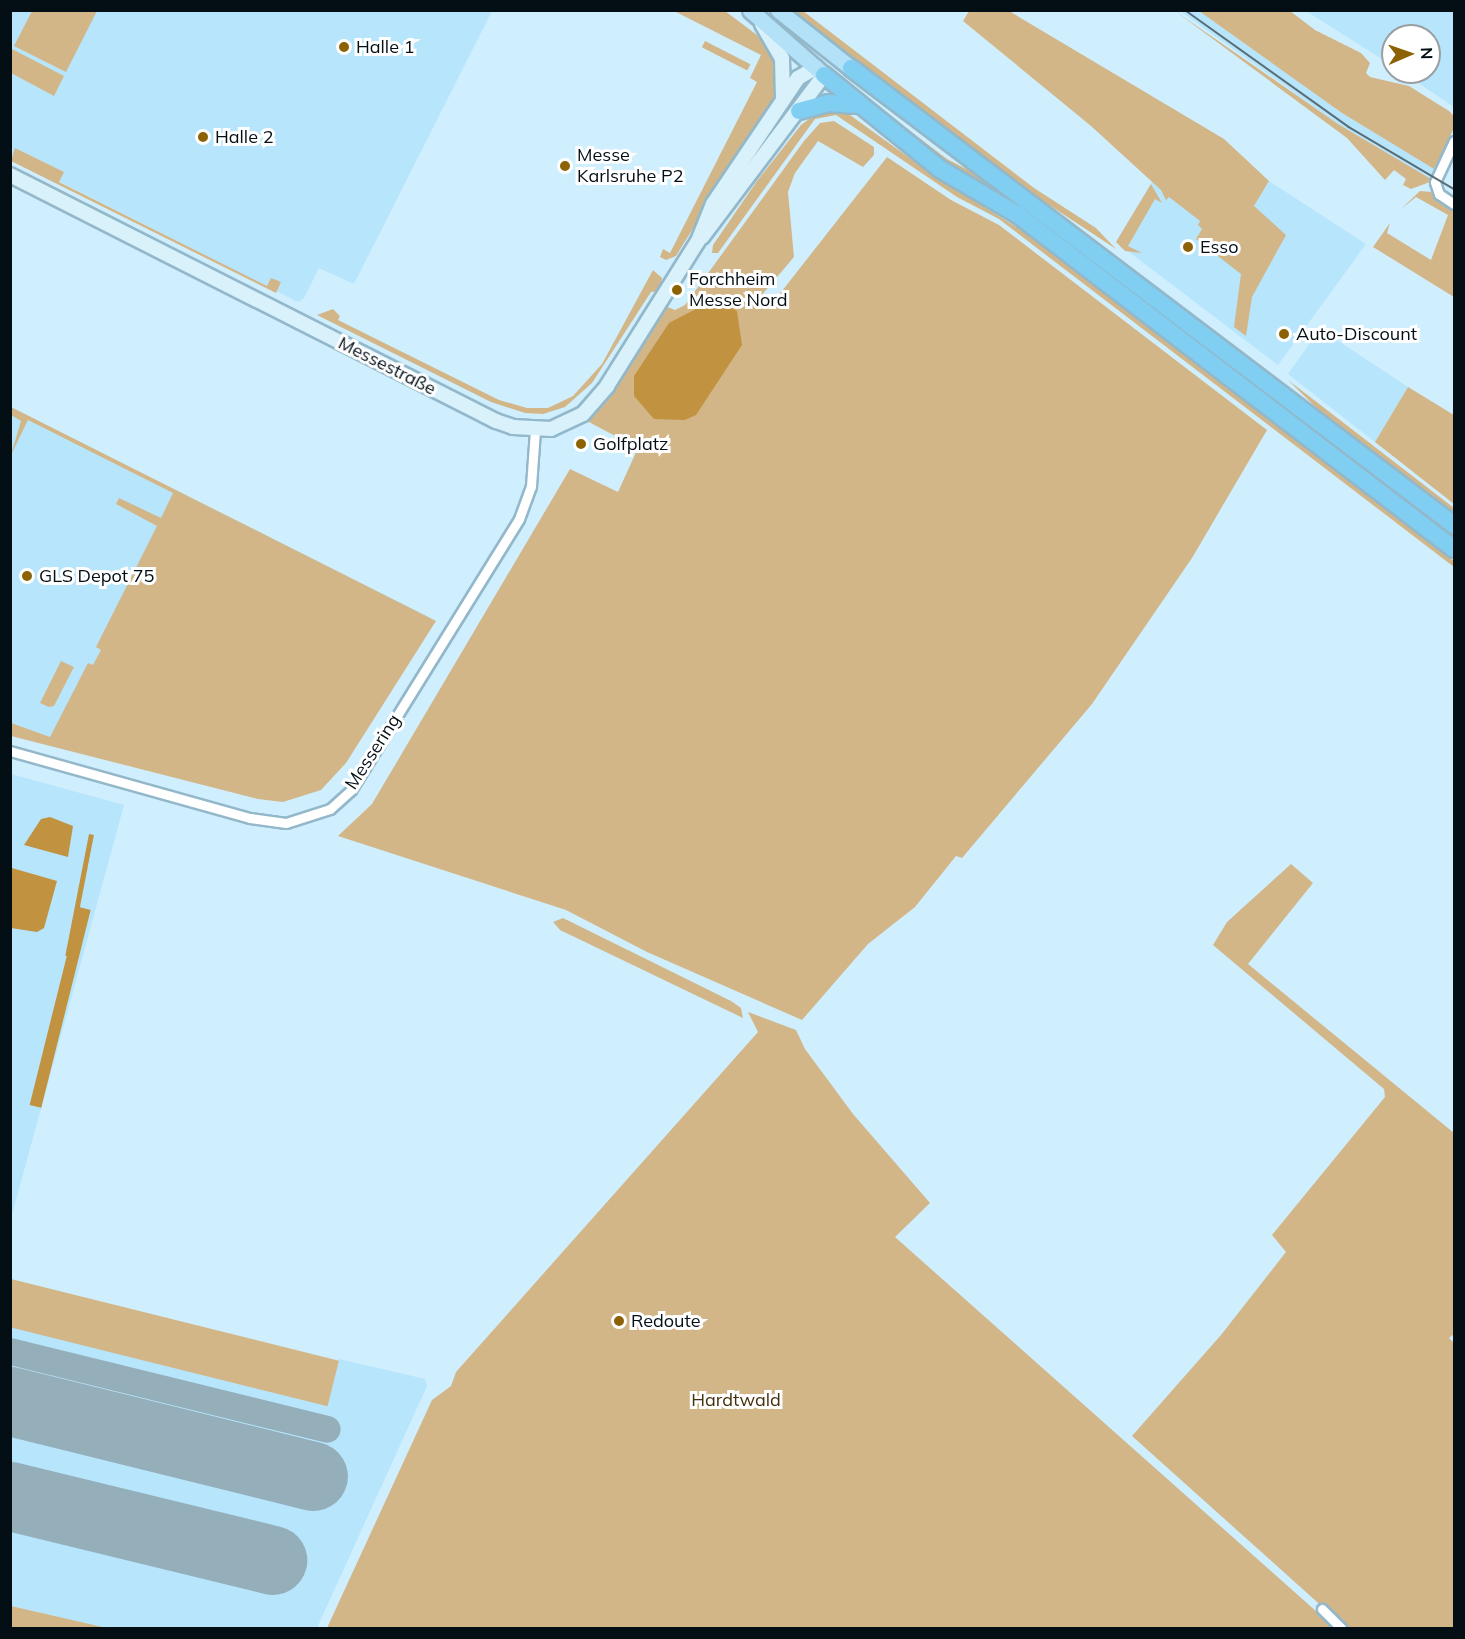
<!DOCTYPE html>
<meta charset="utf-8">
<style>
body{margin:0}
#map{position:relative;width:1465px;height:1639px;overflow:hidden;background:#cfeefe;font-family:Mulish,sans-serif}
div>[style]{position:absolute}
.built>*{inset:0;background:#b6e5fc}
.green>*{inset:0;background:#d3b688;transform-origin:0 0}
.water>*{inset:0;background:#c1923f;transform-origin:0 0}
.taxiway>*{height:27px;margin:-13.5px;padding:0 13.5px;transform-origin:13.5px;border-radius:13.5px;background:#94aeba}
.runway>*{height:69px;margin:-34.5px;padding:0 34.5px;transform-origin:34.5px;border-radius:34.5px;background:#94aeba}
.roads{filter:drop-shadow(2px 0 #92b8ca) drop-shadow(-2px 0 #92b8ca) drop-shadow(0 2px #92b8ca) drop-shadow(0 -2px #92b8ca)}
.street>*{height:9px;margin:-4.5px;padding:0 4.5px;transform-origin:4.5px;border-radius:4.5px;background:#fff}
.secondary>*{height:14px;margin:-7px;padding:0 7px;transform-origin:7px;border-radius:7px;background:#d9f1fb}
.primary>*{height:15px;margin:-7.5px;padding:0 7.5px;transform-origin:7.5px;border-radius:7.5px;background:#b3e2f8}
.highway>*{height:16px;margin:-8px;padding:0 8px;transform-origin:8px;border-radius:8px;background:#80cff3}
.tram>*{height:1.5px;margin:-0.75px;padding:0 0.75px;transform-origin:0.75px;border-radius:0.75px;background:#596d77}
.dots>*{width:16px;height:16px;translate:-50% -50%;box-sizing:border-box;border:3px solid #fff;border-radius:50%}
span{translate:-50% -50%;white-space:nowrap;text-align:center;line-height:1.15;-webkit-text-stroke:6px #fff;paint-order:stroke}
.poi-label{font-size:18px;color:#030f15}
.left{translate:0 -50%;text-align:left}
.street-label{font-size:18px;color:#030f15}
.park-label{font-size:18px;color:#44300c}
.frame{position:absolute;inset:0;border:12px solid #030f15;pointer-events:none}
.north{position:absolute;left:1381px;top:24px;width:60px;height:60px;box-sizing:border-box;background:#fff;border:2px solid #9a9fa1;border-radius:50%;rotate:88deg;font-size:16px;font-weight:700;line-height:24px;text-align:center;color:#030f15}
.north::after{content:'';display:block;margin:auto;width:21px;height:27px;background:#8c6205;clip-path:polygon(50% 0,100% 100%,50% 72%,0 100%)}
</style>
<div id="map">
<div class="built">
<i style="clip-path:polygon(10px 11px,492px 11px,354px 284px,319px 268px,304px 298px,298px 302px,11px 157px)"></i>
<i style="clip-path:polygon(1180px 11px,1199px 11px,1342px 113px,1434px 169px,1431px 179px,1338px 124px)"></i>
<i style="clip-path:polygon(1306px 11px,1454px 11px,1454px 107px,1402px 72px,1429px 72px,1429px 36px,1393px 36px,1393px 66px)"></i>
<i style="clip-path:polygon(1269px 181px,1366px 244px,1278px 365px,1116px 242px,1152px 182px,1270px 260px,1275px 251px,1254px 206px)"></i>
<i style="clip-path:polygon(1320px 329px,1408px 387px,1375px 442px,1288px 374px)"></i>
<i style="clip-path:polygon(10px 407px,429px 617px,322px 786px,11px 734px)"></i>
<i style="clip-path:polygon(11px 774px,124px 805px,11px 1218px)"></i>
<i style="clip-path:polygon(11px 1326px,325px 1404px,339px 1359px,425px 1379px,427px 1386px,317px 1628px,107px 1628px,11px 1606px)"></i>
</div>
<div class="green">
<i style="clip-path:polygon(32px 11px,97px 11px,66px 72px,14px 46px)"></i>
<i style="clip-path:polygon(674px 11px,725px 11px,761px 38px,777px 61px,778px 91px,676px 256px,666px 260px,660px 257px,663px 249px,670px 253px,757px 82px,750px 78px,761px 55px)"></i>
<i style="clip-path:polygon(792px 11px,803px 11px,1034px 188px,1096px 228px,1116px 249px,1031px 193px)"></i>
<i style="clip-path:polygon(969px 11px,1009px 11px,1224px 139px,1269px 181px,1254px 206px,1286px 235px,1252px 297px,1246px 336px,1234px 327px,1241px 274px,1196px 239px,1202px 229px,1198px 225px,1200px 221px,1169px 197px,1166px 200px,1161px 190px,1091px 126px,963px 21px)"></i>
<i style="clip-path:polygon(1175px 11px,1338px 124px,1431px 179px,1430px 182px,1411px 189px,1403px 185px,1406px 179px,1394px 170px,1385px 180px,1347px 138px)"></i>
<i style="clip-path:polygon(1199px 11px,1290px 11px,1315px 30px,1361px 53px,1370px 63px,1366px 73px,1370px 77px,1409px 86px,1449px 111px,1454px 116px,1454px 128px,1434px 169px,1342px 113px)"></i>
<i style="left:705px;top:41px;width:51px;height:7px;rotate:27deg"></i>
<i style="clip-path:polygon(12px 49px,64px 76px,54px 96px,11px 73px)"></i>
<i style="clip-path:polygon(843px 80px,947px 159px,995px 184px,1454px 532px,1454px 538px,1037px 219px,943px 160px)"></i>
<i style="clip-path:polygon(843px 110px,940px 180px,1026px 233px,1454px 561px,1454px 567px,999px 219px,957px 197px,836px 115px,815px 119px,718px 253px,712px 253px,713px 245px,757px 181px,801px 125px,820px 111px)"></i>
<i style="clip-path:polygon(834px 121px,874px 147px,874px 155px,863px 167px,818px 141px,795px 173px,788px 192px,794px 257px,761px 296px,771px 305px,887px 157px,951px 200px,999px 225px,1267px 430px,1192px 558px,1092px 704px,962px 858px,956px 856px,915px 907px,868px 944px,802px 1020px,647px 952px,566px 910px,338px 836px,372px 804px,570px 469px,618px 492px,638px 448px,585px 420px,603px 401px,665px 306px,675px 310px,685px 305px,804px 141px,820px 123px)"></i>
<i style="clip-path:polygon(15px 148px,64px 172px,59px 182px,267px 286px,271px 278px,281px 282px,276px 293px,11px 161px)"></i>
<i style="clip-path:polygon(1151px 184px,1162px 203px,1155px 199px,1128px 246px,1142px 253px,1125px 251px,1116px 242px)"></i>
<i style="clip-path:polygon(1420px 191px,1432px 192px,1454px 209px,1454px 297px,1373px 247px,1390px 223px,1387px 233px,1431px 260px,1448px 215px,1416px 197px,1401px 209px)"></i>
<i style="clip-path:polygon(653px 270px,662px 278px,660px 291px,651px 292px,592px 383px,565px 407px,543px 414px,525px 413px,491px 402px,317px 315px,333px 309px,340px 316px,338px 320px,499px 400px,527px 408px,548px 408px,573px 396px,602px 364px)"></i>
<i style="clip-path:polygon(1288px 380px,1454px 508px,1454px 517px,1332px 423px)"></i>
<i style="clip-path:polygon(1408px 387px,1454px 415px,1454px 504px,1375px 442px)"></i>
<i style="clip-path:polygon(11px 407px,436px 621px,346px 763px,321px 790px,283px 802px,258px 799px,11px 736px,11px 723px,50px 737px,88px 663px,93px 665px,101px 650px,96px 647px,157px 526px,116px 504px,119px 498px,161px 518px,173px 493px,28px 420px,11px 455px,21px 421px,11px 415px)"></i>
<i style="clip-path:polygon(61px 661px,74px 667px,54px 706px,49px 707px,40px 703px)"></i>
<i style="clip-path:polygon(1291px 864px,1313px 883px,1248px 964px,1454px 1133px,1454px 1334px,1449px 1338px,1454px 1343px,1454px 1628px,1346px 1628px,1132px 1436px,1221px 1335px,1286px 1252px,1272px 1235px,1385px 1097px,1384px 1089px,1213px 945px,1227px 922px)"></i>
<i style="clip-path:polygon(563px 918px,731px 1001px,741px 1008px,743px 1018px,560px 930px,553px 922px)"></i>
<i style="clip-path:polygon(748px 1012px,796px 1030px,805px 1049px,853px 1114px,930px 1203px,895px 1237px,1335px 1628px,327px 1628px,432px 1400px,451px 1386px,456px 1372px,758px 1032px)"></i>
<i style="left:11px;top:1279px;width:338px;height:47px;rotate:14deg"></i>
<i style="clip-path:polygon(11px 1606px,107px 1628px,11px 1628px)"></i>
</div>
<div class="water">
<i style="clip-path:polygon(715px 299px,737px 311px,742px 345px,696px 415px,685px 420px,654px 419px,634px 396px,634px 376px,669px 323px)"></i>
<i style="clip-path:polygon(50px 817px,73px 826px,68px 857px,24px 845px,41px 819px)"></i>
<i style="left:89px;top:834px;width:5px;height:124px;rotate:11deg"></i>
<i style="clip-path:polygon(12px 868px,57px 881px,44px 928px,37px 932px,11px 928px)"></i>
<i style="left:79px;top:907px;width:12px;height:204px;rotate:14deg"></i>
</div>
<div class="taxiway">
<i style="left:10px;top:1351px;width:326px;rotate:13.8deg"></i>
</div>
<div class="runway">
<i style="left:10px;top:1401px;width:312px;rotate:13.9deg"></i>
<i style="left:10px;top:1496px;width:270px;rotate:13.7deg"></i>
</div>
<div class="roads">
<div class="street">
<i style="left:1454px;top:141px;width:45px;rotate:114.9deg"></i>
<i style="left:1435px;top:182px;width:13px;rotate:72deg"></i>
<i style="left:1439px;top:194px;width:18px;rotate:34deg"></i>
<i style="left:10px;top:751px;width:249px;rotate:15.6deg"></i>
<i style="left:250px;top:818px;width:36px;rotate:8deg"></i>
<i style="left:286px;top:823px;width:46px;rotate:-17.7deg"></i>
<i style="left:330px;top:809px;width:28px;rotate:-42deg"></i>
<i style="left:351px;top:790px;width:319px;rotate:-58.2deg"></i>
<i style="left:519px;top:519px;width:35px;rotate:-70deg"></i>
<i style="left:531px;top:486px;width:56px;rotate:-85.9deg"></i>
<i style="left:1322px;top:1609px;width:27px;rotate:45deg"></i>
</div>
<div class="secondary">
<i style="left:762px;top:24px;width:39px;rotate:60deg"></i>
<i style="left:782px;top:58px;width:40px;rotate:88.6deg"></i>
<i style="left:10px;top:175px;width:545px;rotate:26.85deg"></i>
<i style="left:496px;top:421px;width:18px;rotate:19deg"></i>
<i style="left:513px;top:427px;width:38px;rotate:3deg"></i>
<i style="left:551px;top:429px;width:35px;rotate:-25deg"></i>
<i style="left:583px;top:414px;width:37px;rotate:-49deg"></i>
<i style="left:607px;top:386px;width:171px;rotate:-57.9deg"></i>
<i style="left:698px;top:241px;width:40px;rotate:-68deg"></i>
<i style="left:713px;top:204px;width:152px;rotate:-56deg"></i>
<i style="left:798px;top:78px;width:21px;rotate:-31deg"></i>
<i style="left:702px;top:237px;width:203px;rotate:-53deg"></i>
</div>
<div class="primary">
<i style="left:750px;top:10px;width:98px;rotate:41.3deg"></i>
<i style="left:778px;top:10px;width:93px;rotate:38.5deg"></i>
</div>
<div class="highway">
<i style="left:851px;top:68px;width:757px;rotate:37.16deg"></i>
<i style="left:824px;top:75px;width:149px;rotate:39deg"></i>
<i style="left:940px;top:169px;width:91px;rotate:30.5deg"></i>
<i style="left:1018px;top:215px;width:549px;rotate:37.45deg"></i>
<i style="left:799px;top:111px;width:30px;rotate:-15deg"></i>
<i style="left:828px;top:103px;width:29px;rotate:4deg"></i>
</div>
</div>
<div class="tram">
<i style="left:1185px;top:10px;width:201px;rotate:35.5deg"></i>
<i style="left:1349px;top:127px;width:122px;rotate:30.6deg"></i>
</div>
<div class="dots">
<i style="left:344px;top:47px;background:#8c6205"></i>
<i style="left:203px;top:137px;background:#8c6205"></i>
<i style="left:565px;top:166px;background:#8c6205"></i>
<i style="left:1188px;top:247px;background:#8c6205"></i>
<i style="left:677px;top:290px;background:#8c6205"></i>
<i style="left:1284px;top:334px;background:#8c6205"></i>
<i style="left:581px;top:444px;background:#8c6205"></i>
<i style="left:27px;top:576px;background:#8c6205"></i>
<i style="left:619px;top:1321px;background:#8c6205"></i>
</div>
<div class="poi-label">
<span class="left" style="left:356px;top:47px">Halle 1</span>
<span class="left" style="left:215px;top:137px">Halle 2</span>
<span class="left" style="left:577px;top:166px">Messe<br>Karlsruhe P2</span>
<span class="left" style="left:1200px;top:247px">Esso</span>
<span class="left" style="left:689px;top:290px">Forchheim<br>Messe Nord</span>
<span class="left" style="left:1296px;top:334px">Auto-Discount</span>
<span class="left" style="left:593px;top:444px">Golfplatz</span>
<span class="left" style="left:39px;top:576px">GLS Depot 75</span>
<span class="left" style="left:631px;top:1321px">Redoute</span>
</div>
<div class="street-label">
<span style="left:387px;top:366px;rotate:27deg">Messestraße</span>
<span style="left:373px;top:752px;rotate:-57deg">Messering</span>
</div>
<div class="park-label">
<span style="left:736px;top:1400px">Hardtwald</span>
</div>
<div class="frame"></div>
<div class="north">N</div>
</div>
